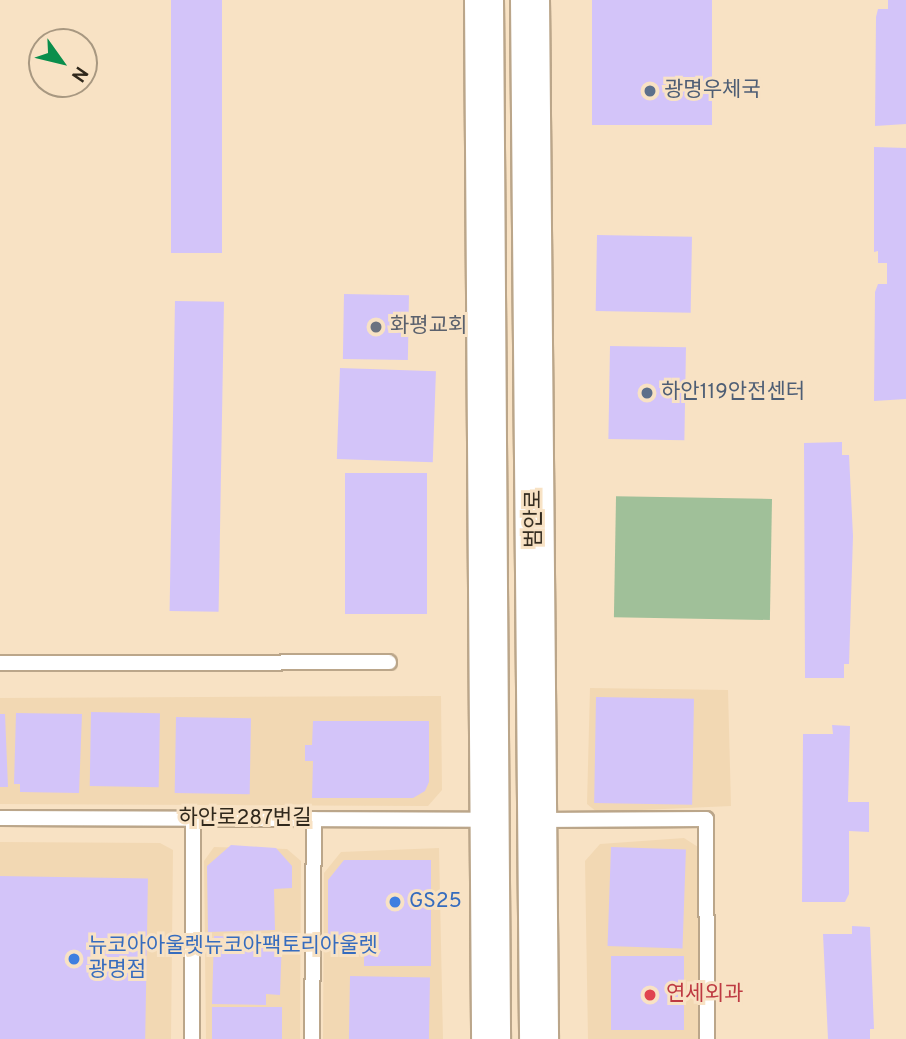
<!DOCTYPE html>
<meta charset="utf-8">
<style>
body{margin:0}
#map{position:relative;width:906px;height:1039px;overflow:hidden;background:#f8e2c4;font-family:Overpass,"Noto Sans KR",sans-serif}
div>[style]{position:absolute}
.built>*{inset:0;background:#f2d8b3}
.green>*{inset:0;background:#a0c099;transform-origin:0 0}
.building>*{inset:0;background:#d3c4f9;transform-origin:0 0}
.roads{filter:drop-shadow(2px 0 #bba68a) drop-shadow(-2px 0 #bba68a) drop-shadow(0 2px #bba68a) drop-shadow(0 -2px #bba68a)}
.lane>*{height:14px;margin:-7px;padding:0 7px;transform-origin:7px;border-radius:7px;background:#fff}
.secondary>*{height:38px;margin:-19px;padding:0 19px;transform-origin:19px;border-radius:19px;background:#fff}
.dots>*{width:19px;height:19px;translate:-50% -50%;box-sizing:border-box;border:4px solid #f8e2c4;border-radius:50%}
span{translate:-50% -50%;white-space:nowrap;text-align:center;line-height:1.15;-webkit-text-stroke:6px #f8e2c4;paint-order:stroke}
.service-label{font-size:21px;color:#4e5e75}
.left{translate:0 -50%;text-align:left}
.worship-label{font-size:21px;color:#5b616d}
.street-label{font-size:21px;color:#30281c}
.shop-label{font-size:21px;color:#366cbe}
.health-label{font-size:21px;color:#be3a42}
.north{position:absolute;left:28px;top:28px;width:70px;height:70px;box-sizing:border-box;background:#f8e2c4;border:2px solid #a89881;border-radius:50%;rotate:124deg;font-size:19px;font-weight:700;line-height:28px;text-align:center;color:#30281c}
.north::after{content:'';display:block;margin:auto;width:24px;height:32px;background:#0a8e4c;clip-path:polygon(50% 0,100% 100%,50% 72%,0 100%)}
</style>
<div id="map">
<div class="built">
<i style="clip-path:polygon(590px 688px,728px 690px,731px 806px,597px 812px,587px 804px)"></i>
<i style="clip-path:polygon(441px 696px,442px 790px,428px 806px,0 804px,0 698px)"></i>
<i style="clip-path:polygon(684px 838px,698px 847px,698px 1039px,588px 1039px,585px 861px,600px 844px)"></i>
<i style="clip-path:polygon(0 842px,160px 843px,173px 850px,171px 1039px,0 1039px)"></i>
<i style="clip-path:polygon(214px 847px,287px 849px,301px 861px,300px 1039px,206px 1039px,204px 861px)"></i>
<i style="clip-path:polygon(439px 848px,443px 1039px,323px 1039px,324px 873px,341px 852px)"></i>
</div>
<div class="green">
<i style="left:772px;top:499px;width:121px;height:156px;rotate:91deg"></i>
</div>
<div class="building">
<i style="left:171px;top:0;width:51px;height:253px"></i>
<i style="left:592px;top:0;width:120px;height:125px"></i>
<i style="clip-path:polygon(888px 0,906px 0,906px 124px,875px 126px,876px 17px,878px 9px,888px 9px)"></i>
<i style="clip-path:polygon(874px 147px,906px 148px,906px 399px,874px 401px,875px 292px,878px 284px,887px 284px,887px 263px,878px 263px,878px 251px,874px 252px)"></i>
<i style="left:597px;top:235px;width:95px;height:76px;rotate:1deg"></i>
<i style="left:344px;top:294px;width:65px;height:65px;rotate:1deg"></i>
<i style="left:175px;top:301px;width:49px;height:310px;rotate:1deg"></i>
<i style="left:610px;top:346px;width:76px;height:93px;rotate:1deg"></i>
<i style="left:340px;top:368px;width:96px;height:91px;rotate:2deg"></i>
<i style="clip-path:polygon(842px 442px,842px 455px,849px 455px,853px 536px,849px 664px,844px 664px,844px 678px,805px 678px,804px 443px)"></i>
<i style="left:345px;top:473px;width:82px;height:141px"></i>
<i style="left:596px;top:697px;width:98px;height:106px;rotate:1deg"></i>
<i style="left:91px;top:712px;width:69px;height:74px;rotate:1deg"></i>
<i style="clip-path:polygon(16px 713px,82px 714px,79px 793px,20px 792px,20px 784px,14px 784px)"></i>
<i style="clip-path:polygon(0 714px,5px 714px,8px 787px,0 787px)"></i>
<i style="left:176px;top:717px;width:75px;height:76px;rotate:1deg"></i>
<i style="clip-path:polygon(313px 721px,429px 721px,429px 782px,425px 791px,413px 798px,312px 798px,313px 761px,305px 761px,305px 745px,312px 745px)"></i>
<i style="clip-path:polygon(832px 725px,850px 726px,848px 802px,869px 802px,869px 832px,849px 831px,849px 894px,845px 902px,802px 902px,803px 734px,833px 734px)"></i>
<i style="clip-path:polygon(231px 845px,276px 848px,292px 866px,292px 888px,274px 889px,275px 930px,208px 932px,207px 866px)"></i>
<i style="left:611px;top:847px;width:75px;height:99px;rotate:2deg"></i>
<i style="clip-path:polygon(344px 860px,431px 860px,431px 966px,364px 966px,364px 934px,328px 935px,328px 880px)"></i>
<i style="left:0;top:876px;width:148px;height:163px;rotate:1deg"></i>
<i style="clip-path:polygon(852px 926px,870px 927px,874px 1029px,870px 1029px,870px 1039px,828px 1039px,823px 934px,852px 934px)"></i>
<i style="clip-path:polygon(214px 936px,282px 938px,280px 995px,266px 994px,266px 1005px,212px 1004px)"></i>
<i style="left:611px;top:956px;width:73px;height:74px"></i>
<i style="left:350px;top:976px;width:80px;height:63px;rotate:1deg"></i>
<i style="left:282px;top:1007px;width:32px;height:70px;rotate:90deg"></i>
</div>
<div class="roads">
<div class="lane">
<i style="left:0;top:663px;width:389px;rotate:-0.1deg"></i>
<i style="left:0;top:818px;width:488px;rotate:0.2deg"></i>
<i style="left:538px;top:820px;width:168px;rotate:-0.3deg"></i>
<i style="left:706px;top:819px;width:220px;rotate:89.7deg"></i>
<i style="left:192px;top:1039px;width:220px;rotate:-89.7deg"></i>
<i style="left:312px;top:1039px;width:220px;rotate:-89.5deg"></i>
</div>
<div class="secondary">
<i style="left:484px;top:0;width:1039px;rotate:89.61deg"></i>
<i style="left:530px;top:0;width:1039px;rotate:89.5deg"></i>
</div>
</div>
<div class="dots">
<i style="left:650px;top:91px;background:#5c6f8a"></i>
<i style="left:376px;top:327px;background:#6b7280"></i>
<i style="left:647px;top:393px;background:#5c6f8a"></i>
<i style="left:395px;top:902px;background:#3f7fe0"></i>
<i style="left:74px;top:959px;background:#3f7fe0"></i>
<i style="left:650px;top:995px;background:#e0444e"></i>
</div>
<div class="service-label">
<span class="left" style="left:664px;top:91px">광명우체국</span>
<span class="left" style="left:661px;top:393px">하안119안전센터</span>
</div>
<div class="worship-label">
<span class="left" style="left:390px;top:327px">화평교회</span>
</div>
<div class="street-label">
<span style="left:535px;top:519px;rotate:-90deg">범안로</span>
<span style="left:245px;top:819px">하안로287번길</span>
</div>
<div class="shop-label">
<span class="left" style="left:409px;top:902px">GS25</span>
<span class="left" style="left:88px;top:959px">뉴코아아울렛뉴코아팩토리아울렛<br>광명점</span>
</div>
<div class="health-label">
<span class="left" style="left:666px;top:995px">연세외과</span>
</div>
<div class="north">N</div>
</div>
